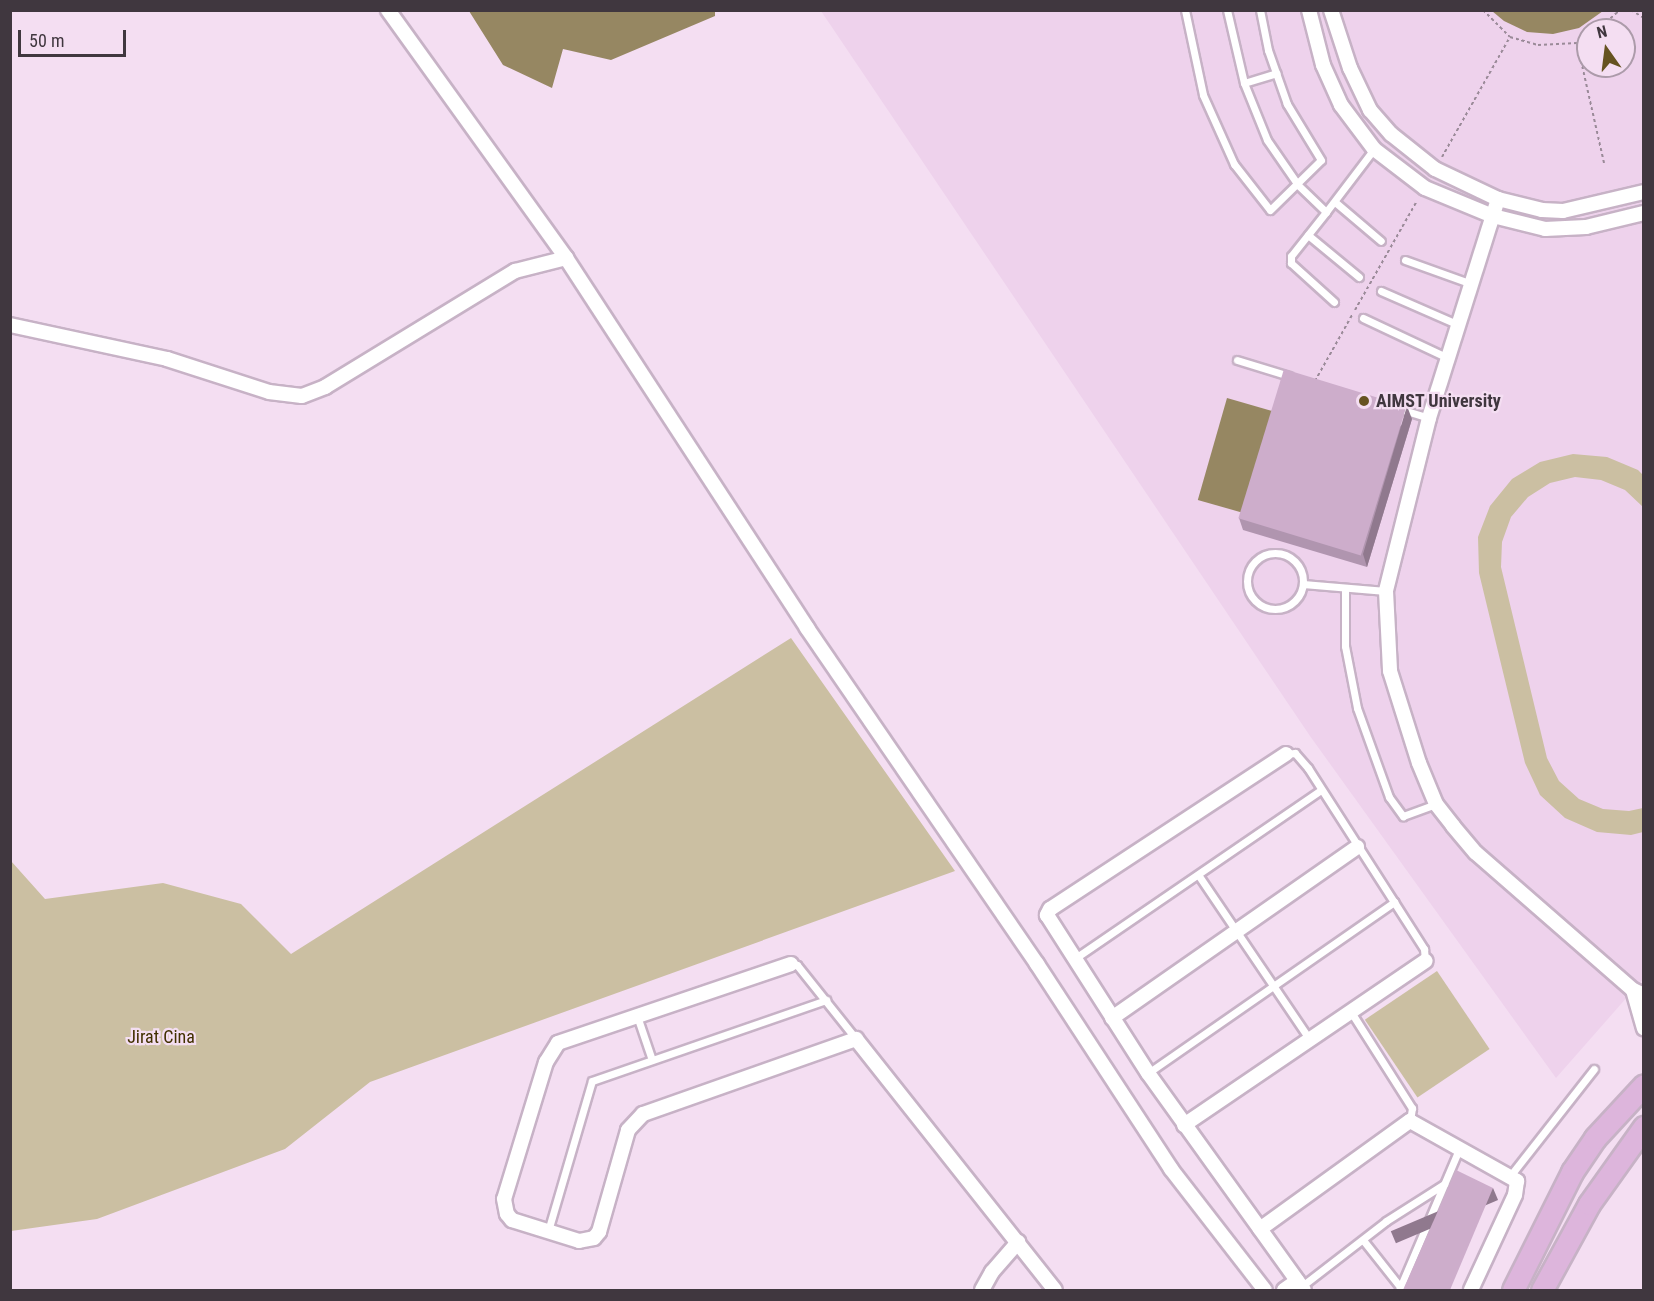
<!DOCTYPE html>
<style>
body{margin:0}
#map{position:relative;width:1654px;height:1301px;overflow:hidden;background:#f4def2;font-family:"Roboto Condensed",sans-serif}
div>[style]{position:absolute}
.built>*{inset:0;background:#eed2ec}
.green>*{inset:0;background:#cbbfa2;transform-origin:0 0}
.water>*{inset:0;background:#968762;transform-origin:0 0}
.path>*{height:2px;margin-top:-1px;transform-origin:0;background:repeating-linear-gradient(90deg,#9a8a98 0 3px,transparent 0 6px)}
.roads{filter:drop-shadow(2px 0 #c7b2c6) drop-shadow(-2px 0 #c7b2c6) drop-shadow(0 2px #c7b2c6) drop-shadow(0 -2px #c7b2c6)}
.service>*{height:7px;margin:-3.5px;padding:0 3.5px;transform-origin:3.5px;border-radius:3.5px;background:#fff}
.service>.ring{margin:-3.5px;padding:0;box-sizing:content-box;background:none;border:7px solid #fff;border-radius:50%}
.minor>*{height:14px;margin:-7px;padding:0 7px;transform-origin:7px;border-radius:7px;background:#fff}
.primary>*{height:21px;margin:-10.5px;padding:0 10.5px;transform-origin:10.5px;border-radius:10.5px;background:#ddb5dc}
.wall>*{inset:0;background:#b095af}
.shaded-wall>*{inset:0;background:#90798e;transform-origin:0 0}
.building>*{inset:0;background:#cdadcb;transform-origin:0 0}
.dots>*{width:16px;height:16px;translate:-50% -50%;box-sizing:border-box;border:3px solid #f4def2;border-radius:50%}
span{translate:-50% -50%;white-space:nowrap;text-align:center;line-height:1.15;-webkit-text-stroke:4.5px #f4def2;paint-order:stroke}
.poi-label{font-size:18px;color:#40373f;font-weight:700}
.left{translate:0 -50%;text-align:left}
.park-label{font-size:18px;color:#413000}
.frame{position:absolute;inset:0;border:12px solid #40373f;pointer-events:none}
.north{position:absolute;left:1576px;top:18px;width:60px;height:60px;box-sizing:border-box;background:#f4def2;border:2px solid #ac9baa;border-radius:50%;rotate:346deg;font-size:16px;font-weight:700;line-height:24px;text-align:center;color:#40373f}
.north::after{content:'';display:block;margin:auto;width:21px;height:27px;background:#665321;clip-path:polygon(50% 0,100% 100%,50% 72%,0 100%)}
.scale{position:absolute;left:18px;top:30px;width:108px;height:27px;box-sizing:border-box;border:3px solid #40373f;border-top:0;padding-left:8px;font-size:18px;line-height:21px;white-space:nowrap;color:#40373f;-webkit-text-stroke:4px #f4def2;paint-order:stroke}
</style>
<div id="map">
<div class="built">
<i style="clip-path:polygon(evenodd,821px 11px,1643px 11px,1643px 979px,1556px 1078px,1310px 736px,821px 11px,1588px 30px,1624px 30px,1624px 66px,1588px 66px,1588px 30px)"></i>
</div>
<div class="green">
<i style="clip-path:polygon(1573px 454px,1607px 457px,1638px 470px,1643px 475px,1643px 507px,1625px 490px,1601px 480px,1575px 477px,1550px 483px,1528px 497px,1511px 517px,1502px 542px,1501px 567px,1547px 758px,1559px 781px,1579px 799px,1603px 809px,1629px 811px,1643px 808px,1643px 832px,1631px 835px,1597px 832px,1565px 818px,1540px 795px,1525px 763px,1479px 573px,1478px 537px,1490px 506px,1512px 479px,1540px 462px)"></i>
<i style="clip-path:polygon(791px 638px,955px 871px,370px 1082px,285px 1149px,97px 1219px,11px 1231px,11px 861px,45px 899px,163px 883px,241px 904px,291px 954px)"></i>
<i style="left:1437px;top:971px;width:94px;height:87px;rotate:56deg"></i>
</div>
<div class="water">
<i style="clip-path:polygon(469px 11px,715px 11px,715px 16px,611px 60px,563px 49px,552px 88px,503px 65px)"></i>
<i style="clip-path:polygon(1492px 11px,1603px 11px,1579px 28px,1553px 34px,1527px 32px,1504px 21px)"></i>
<i style="left:1227px;top:398px;width:52px;height:106px;rotate:16deg"></i>
</div>
<div class="path">
<i style="left:1483px;top:10px;width:38px;rotate:45deg"></i>
<i style="left:1510px;top:37px;width:29px;rotate:16deg"></i>
<i style="left:1538px;top:45px;width:39px;rotate:-3deg"></i>
<i style="left:1577px;top:43px;width:13px;rotate:-32deg"></i>
<i style="left:1631px;top:10px;width:15px;rotate:32deg"></i>
<i style="left:1597px;top:30px;width:30px;rotate:-41deg"></i>
<i style="left:1577px;top:43px;width:123px;rotate:77.3deg"></i>
<i style="left:1442px;top:157px;width:138px;rotate:-60.5deg"></i>
<i style="left:1355px;top:310px;width:125px;rotate:-60.4deg"></i>
<i style="left:1315px;top:381px;width:76px;rotate:-60.7deg"></i>
</div>
<div class="roads">
<div class="service">
<i style="left:1185px;top:10px;width:87px;rotate:78deg"></i>
<i style="left:1203px;top:95px;width:76px;rotate:65.8deg"></i>
<i style="left:1234px;top:164px;width:58px;rotate:52deg"></i>
<i style="left:1270px;top:210px;width:71px;rotate:-44.4deg"></i>
<i style="left:1321px;top:160px;width:66px;rotate:-121.3deg"></i>
<i style="left:1287px;top:104px;width:57px;rotate:-109.4deg"></i>
<i style="left:1268px;top:50px;width:41px;rotate:-101.3deg"></i>
<i style="left:1227px;top:10px;width:75px;rotate:76.9deg"></i>
<i style="left:1244px;top:83px;width:61px;rotate:68deg"></i>
<i style="left:1267px;top:140px;width:55px;rotate:55.4deg"></i>
<i style="left:1298px;top:185px;width:39px;rotate:44deg"></i>
<i style="left:1326px;top:212px;width:79px;rotate:-52.7deg"></i>
<i style="left:1244px;top:83px;width:34px;rotate:-17deg"></i>
<i style="left:1335px;top:202px;width:60px;rotate:40.3deg"></i>
<i style="left:1326px;top:212px;width:56px;rotate:128.5deg"></i>
<i style="left:1291px;top:256px;width:7px;rotate:90deg"></i>
<i style="left:1291px;top:263px;width:58px;rotate:42.2deg"></i>
<i style="left:1308px;top:235px;width:66px;rotate:39.5deg"></i>
<i style="left:1405px;top:260px;width:71px;rotate:19.7deg"></i>
<i style="left:1381px;top:291px;width:85px;rotate:23.6deg"></i>
<i style="left:1363px;top:318px;width:94px;rotate:25.2deg"></i>
<i style="left:1237px;top:360px;width:54px;rotate:17.1deg"></i>
<i style="left:1403px;top:410px;width:27px;rotate:17deg"></i>
<i class="ring" style="left:1247px;top:553px;width:49px;height:49px"></i>
<i style="left:1303px;top:584px;width:83px;rotate:4.8deg"></i>
<i style="left:1345px;top:588px;width:58px;rotate:90deg"></i>
<i style="left:1345px;top:646px;width:63px;rotate:79deg"></i>
<i style="left:1357px;top:708px;width:95px;rotate:70.2deg"></i>
<i style="left:1389px;top:797px;width:24px;rotate:54deg"></i>
<i style="left:1403px;top:816px;width:35px;rotate:-20deg"></i>
<i style="left:1286px;top:754px;width:9px;rotate:-6deg"></i>
<i style="left:1295px;top:753px;width:20px;rotate:49deg"></i>
<i style="left:1308px;top:768px;width:159px;rotate:57.3deg"></i>
<i style="left:1199px;top:876px;width:198px;rotate:55.9deg"></i>
<i style="left:1074px;top:959px;width:299px;rotate:-34.4deg"></i>
<i style="left:791px;top:964px;width:6px;rotate:9deg"></i>
<i style="left:797px;top:965px;width:95px;rotate:51.4deg"></i>
<i style="left:1351px;top:1012px;width:114px;rotate:57.6deg"></i>
<i style="left:1412px;top:1108px;width:13px;rotate:99deg"></i>
<i style="left:637px;top:1016px;width:46px;rotate:71.2deg"></i>
<i style="left:1148px;top:1073px;width:300px;rotate:-34.8deg"></i>
<i style="left:1394px;top:902px;width:56px;rotate:57.4deg"></i>
<i style="left:1424px;top:949px;width:12px;rotate:85deg"></i>
<i style="left:1510px;top:1176px;width:136px;rotate:-51.9deg"></i>
<i style="left:548px;top:1231px;width:156px;rotate:-73.7deg"></i>
<i style="left:592px;top:1081px;width:248px;rotate:-19.1deg"></i>
<i style="left:1363px;top:1240px;width:61px;rotate:51.6deg"></i>
<i style="left:1302px;top:1286px;width:106px;rotate:-37.7deg"></i>
<i style="left:1386px;top:1221px;width:69px;rotate:-32.5deg"></i>
<i style="left:1399px;top:1290px;width:155px;rotate:-66.9deg"></i>
</div>
<div class="minor">
<i style="left:388px;top:10px;width:305px;rotate:54.3deg"></i>
<i style="left:566px;top:258px;width:442px;rotate:56.9deg"></i>
<i style="left:807px;top:628px;width:407px;rotate:55.6deg"></i>
<i style="left:1037px;top:964px;width:245px;rotate:56.8deg"></i>
<i style="left:1171px;top:1169px;width:153px;rotate:52.2deg"></i>
<i style="left:1309px;top:10px;width:57px;rotate:75.7deg"></i>
<i style="left:1323px;top:65px;width:44px;rotate:65.8deg"></i>
<i style="left:1341px;top:105px;width:55px;rotate:53.1deg"></i>
<i style="left:1374px;top:149px;width:64px;rotate:37.4deg"></i>
<i style="left:1425px;top:188px;width:74px;rotate:22.4deg"></i>
<i style="left:1493px;top:216px;width:54px;rotate:14deg"></i>
<i style="left:1545px;top:229px;width:41px;rotate:-2.8deg"></i>
<i style="left:1586px;top:227px;width:60px;rotate:-13.6deg"></i>
<i style="left:1331px;top:10px;width:61px;rotate:71.9deg"></i>
<i style="left:1350px;top:68px;width:47px;rotate:64.5deg"></i>
<i style="left:1370px;top:110px;width:32px;rotate:49deg"></i>
<i style="left:1391px;top:134px;width:56px;rotate:38.5deg"></i>
<i style="left:1435px;top:169px;width:70px;rotate:25.5deg"></i>
<i style="left:1498px;top:199px;width:45px;rotate:14deg"></i>
<i style="left:1542px;top:210px;width:21px;rotate:3deg"></i>
<i style="left:1563px;top:211px;width:83px;rotate:-13.2deg"></i>
<i style="left:1498px;top:199px;width:230px;rotate:107.5deg"></i>
<i style="left:1429px;top:418px;width:178px;rotate:104deg"></i>
<i style="left:1386px;top:591px;width:80px;rotate:87.1deg"></i>
<i style="left:1390px;top:671px;width:96px;rotate:72.5deg"></i>
<i style="left:1419px;top:763px;width:44px;rotate:67.5deg"></i>
<i style="left:1436px;top:804px;width:28px;rotate:52deg"></i>
<i style="left:1453px;top:826px;width:35px;rotate:50deg"></i>
<i style="left:1476px;top:853px;width:208px;rotate:41.1deg"></i>
<i style="left:1633px;top:990px;width:12px;rotate:24deg"></i>
<i style="left:10px;top:325px;width:161px;rotate:12.2deg"></i>
<i style="left:167px;top:359px;width:107px;rotate:17.9deg"></i>
<i style="left:269px;top:392px;width:33px;rotate:7deg"></i>
<i style="left:302px;top:396px;width:25px;rotate:-21deg"></i>
<i style="left:325px;top:387px;width:223px;rotate:-31.4deg"></i>
<i style="left:515px;top:271px;width:53px;rotate:-14.3deg"></i>
<i style="left:1286px;top:754px;width:282px;rotate:146.7deg"></i>
<i style="left:1050px;top:909px;width:7px;rotate:117deg"></i>
<i style="left:1047px;top:915px;width:188px;rotate:57.4deg"></i>
<i style="left:1148px;top:1073px;width:267px;rotate:54.3deg"></i>
<i style="left:791px;top:964px;width:246px;rotate:161.3deg"></i>
<i style="left:558px;top:1043px;width:22px;rotate:122deg"></i>
<i style="left:546px;top:1062px;width:143px;rotate:107deg"></i>
<i style="left:504px;top:1199px;width:15px;rotate:79deg"></i>
<i style="left:507px;top:1214px;width:8px;rotate:50deg"></i>
<i style="left:512px;top:1220px;width:70px;rotate:17.4deg"></i>
<i style="left:579px;top:1241px;width:15px;rotate:-11deg"></i>
<i style="left:594px;top:1238px;width:8px;rotate:-50deg"></i>
<i style="left:599px;top:1232px;width:106px;rotate:-74.1deg"></i>
<i style="left:628px;top:1130px;width:22px;rotate:-47deg"></i>
<i style="left:643px;top:1114px;width:226px;rotate:-19.4deg"></i>
<i style="left:856px;top:1039px;width:320px;rotate:51.6deg"></i>
<i style="left:1633px;top:990px;width:40px;rotate:74deg"></i>
<i style="left:1112px;top:1018px;width:299px;rotate:-34.9deg"></i>
<i style="left:1184px;top:1125px;width:292px;rotate:-34.2deg"></i>
<i style="left:1260px;top:1229px;width:185px;rotate:-35.8deg"></i>
<i style="left:1410px;top:1121px;width:123px;rotate:29.3deg"></i>
<i style="left:1517px;top:1181px;width:14px;rotate:98deg"></i>
<i style="left:1515px;top:1195px;width:105px;rotate:114.9deg"></i>
<i style="left:982px;top:1290px;width:21px;rotate:-61deg"></i>
<i style="left:992px;top:1272px;width:40px;rotate:-49deg"></i>
<i style="left:1284px;top:1290px;width:16px;rotate:-35deg"></i>
</div>
<div class="primary">
<i style="left:1513px;top:1290px;width:132px;rotate:-63.4deg"></i>
<i style="left:1572px;top:1172px;width:41px;rotate:-55.9deg"></i>
<i style="left:1595px;top:1138px;width:72px;rotate:-47.2deg"></i>
<i style="left:1542px;top:1290px;width:98px;rotate:-61.3deg"></i>
<i style="left:1589px;top:1204px;width:95px;rotate:-54.5deg"></i>
</div>
</div>
<div class="wall">
<i style="clip-path:polygon(1412px 419px,1367px 567px,1243px 530px,1239px 518px)"></i>
</div>
<div class="shaded-wall">
<i style="clip-path:polygon(1407px 406px,1412px 419px,1367px 567px,1363px 554px)"></i>
<i style="left:1493px;top:1188px;width:13px;height:111px;rotate:67deg"></i>
</div>
<div class="building">
<i style="left:1284px;top:369px;width:128px;height:156px;rotate:17deg"></i>
<i style="clip-path:polygon(1456px 1170px,1493px 1188px,1450px 1290px,1403px 1290px)"></i>
</div>
<div class="dots">
<i style="left:1364px;top:401px;background:#665321"></i>
</div>
<div class="poi-label">
<span class="left" style="left:1376px;top:401px">AIMST University</span>
</div>
<div class="park-label">
<span style="left:161px;top:1037px">Jirat Cina</span>
</div>
<div class="frame"></div>
<div class="north">N</div>
<div class="scale">50 m</div>
</div>
